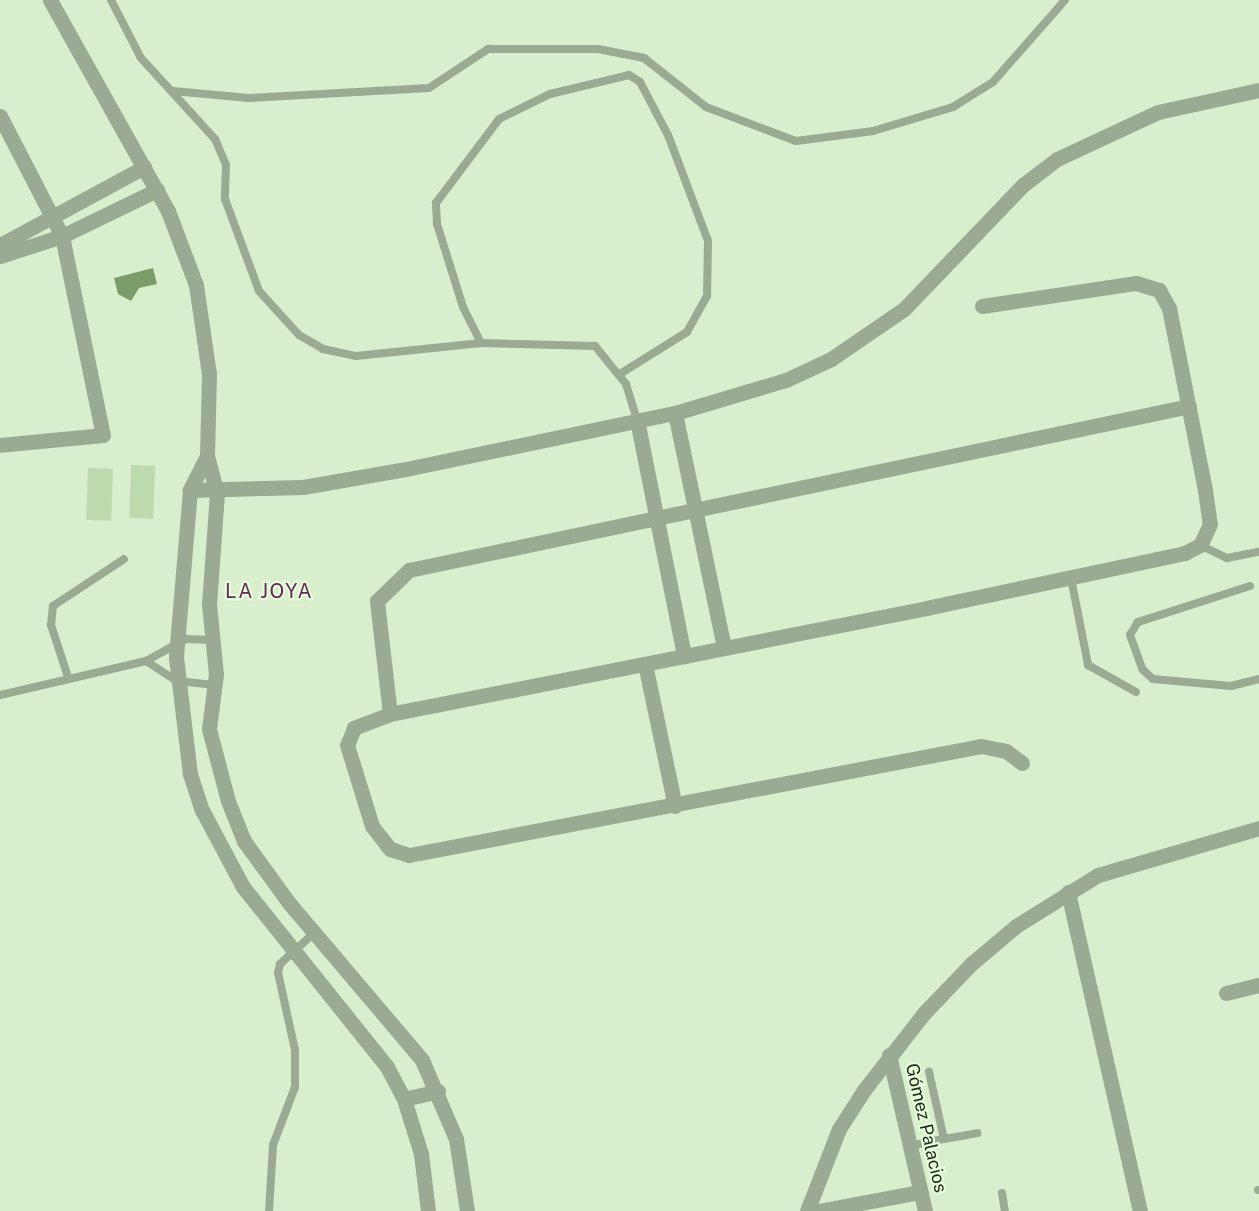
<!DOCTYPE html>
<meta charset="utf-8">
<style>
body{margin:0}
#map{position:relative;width:1259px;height:1211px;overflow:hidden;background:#d8eecd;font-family:"Public Sans",sans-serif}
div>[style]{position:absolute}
.green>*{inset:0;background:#bddaae;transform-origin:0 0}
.water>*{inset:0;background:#7a9c68}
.lane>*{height:8px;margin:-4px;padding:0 4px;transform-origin:4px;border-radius:4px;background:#9aaa93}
.street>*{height:15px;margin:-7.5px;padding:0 7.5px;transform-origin:7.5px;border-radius:7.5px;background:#9aaa93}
span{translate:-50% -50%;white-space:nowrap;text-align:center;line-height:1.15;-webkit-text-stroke:4.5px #e5fbda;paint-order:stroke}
.street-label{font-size:18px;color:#20281c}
.neighbourhood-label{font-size:20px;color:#622b58;letter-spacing:1.5px}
</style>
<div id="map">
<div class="green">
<i style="left:131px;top:465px;width:24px;height:53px;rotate:2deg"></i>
<i style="left:88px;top:468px;width:25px;height:52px;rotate:2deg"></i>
</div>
<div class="water">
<i style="clip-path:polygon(153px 268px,157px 284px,139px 288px,131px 301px,118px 294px,114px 278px)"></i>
</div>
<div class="lane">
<i style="left:111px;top:0;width:65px;rotate:62.7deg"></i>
<i style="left:141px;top:58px;width:110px;rotate:47.6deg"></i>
<i style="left:215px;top:139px;width:28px;rotate:67deg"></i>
<i style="left:226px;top:165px;width:34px;rotate:92deg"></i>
<i style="left:225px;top:199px;width:98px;rotate:69.7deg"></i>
<i style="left:259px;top:291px;width:59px;rotate:47.7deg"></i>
<i style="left:299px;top:335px;width:28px;rotate:30deg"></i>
<i style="left:323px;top:349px;width:34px;rotate:12deg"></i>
<i style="left:356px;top:356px;width:126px;rotate:-5.9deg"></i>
<i style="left:481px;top:343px;width:114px;rotate:1.5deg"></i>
<i style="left:595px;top:346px;width:49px;rotate:50.8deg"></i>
<i style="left:626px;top:384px;width:38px;rotate:73deg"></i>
<i style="left:173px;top:91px;width:76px;rotate:5.3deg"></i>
<i style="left:249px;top:98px;width:180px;rotate:-3.2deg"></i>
<i style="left:429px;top:88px;width:71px;rotate:-33.5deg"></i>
<i style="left:488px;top:49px;width:110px"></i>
<i style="left:598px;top:49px;width:47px;rotate:11.1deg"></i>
<i style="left:644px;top:58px;width:79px;rotate:38.3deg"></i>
<i style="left:706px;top:107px;width:96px;rotate:20.7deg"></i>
<i style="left:796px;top:141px;width:78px;rotate:-7.4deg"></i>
<i style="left:873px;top:131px;width:84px;rotate:-16.7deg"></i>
<i style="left:953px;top:107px;width:47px;rotate:-32deg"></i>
<i style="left:993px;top:82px;width:109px;rotate:-48.7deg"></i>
<i style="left:481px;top:343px;width:40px;rotate:-116.6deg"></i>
<i style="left:463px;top:307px;width:87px;rotate:-107.4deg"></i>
<i style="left:437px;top:224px;width:21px;rotate:-93deg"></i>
<i style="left:436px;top:203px;width:105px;rotate:-53.1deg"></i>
<i style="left:499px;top:119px;width:57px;rotate:-26.1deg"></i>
<i style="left:550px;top:94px;width:81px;rotate:-13.5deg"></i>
<i style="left:629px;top:75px;width:13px;rotate:32deg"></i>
<i style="left:640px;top:82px;width:60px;rotate:62.2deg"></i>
<i style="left:668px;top:135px;width:113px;rotate:69.3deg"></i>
<i style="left:708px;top:241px;width:55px;rotate:91deg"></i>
<i style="left:707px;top:296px;width:41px;rotate:119.1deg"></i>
<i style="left:687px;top:332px;width:79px;rotate:147.9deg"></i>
<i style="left:1200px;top:545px;width:30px;rotate:26deg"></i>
<i style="left:1227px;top:558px;width:33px;rotate:-11deg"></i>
<i style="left:1071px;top:578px;width:89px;rotate:78.9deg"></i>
<i style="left:1088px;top:665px;width:55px;rotate:29.4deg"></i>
<i style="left:1250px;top:586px;width:118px;rotate:162.2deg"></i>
<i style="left:1138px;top:622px;width:15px;rotate:122deg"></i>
<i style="left:1130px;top:635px;width:37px;rotate:70deg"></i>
<i style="left:1143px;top:670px;width:13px;rotate:42deg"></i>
<i style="left:1153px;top:679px;width:78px;rotate:5.1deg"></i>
<i style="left:1231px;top:686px;width:29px;rotate:-14deg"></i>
<i style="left:146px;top:661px;width:37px;rotate:33deg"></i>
<i style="left:177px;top:681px;width:37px;rotate:6deg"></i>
<i style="left:68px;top:677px;width:55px;rotate:-108.1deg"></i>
<i style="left:51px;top:625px;width:19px;rotate:-84deg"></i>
<i style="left:53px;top:606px;width:85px;rotate:-33.5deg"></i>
<i style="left:0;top:695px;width:150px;rotate:-13.1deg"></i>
<i style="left:146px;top:661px;width:46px;rotate:-28.8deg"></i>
<i style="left:186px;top:639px;width:26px;rotate:2deg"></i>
<i style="left:944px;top:1139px;width:34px;rotate:-10deg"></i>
<i style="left:910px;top:1146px;width:35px;rotate:-12deg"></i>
<i style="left:944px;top:1139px;width:69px;rotate:-102.6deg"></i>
<i style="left:1258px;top:1190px;width:1px"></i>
<i style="left:1002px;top:1193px;width:18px;rotate:81deg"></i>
<i style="left:269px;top:1211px;width:66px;rotate:-86.5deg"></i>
<i style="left:273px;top:1145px;width:62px;rotate:-69.2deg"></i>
<i style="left:295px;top:1087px;width:37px;rotate:-90deg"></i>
<i style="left:295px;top:1050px;width:79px;rotate:-102.4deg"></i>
<i style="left:278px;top:973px;width:9px;rotate:-77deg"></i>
<i style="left:280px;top:964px;width:46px;rotate:-42.4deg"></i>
</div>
<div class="street">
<i style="left:50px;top:0;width:242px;rotate:60.8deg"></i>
<i style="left:168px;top:211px;width:79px;rotate:69.3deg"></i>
<i style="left:196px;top:285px;width:90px;rotate:81.7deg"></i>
<i style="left:209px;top:374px;width:82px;rotate:91.4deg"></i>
<i style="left:207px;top:456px;width:38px;rotate:75deg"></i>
<i style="left:217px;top:493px;width:111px;rotate:94.1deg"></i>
<i style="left:209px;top:604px;width:70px;rotate:84.3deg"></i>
<i style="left:216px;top:674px;width:55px;rotate:97.3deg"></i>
<i style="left:209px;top:729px;width:74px;rotate:75.2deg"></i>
<i style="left:228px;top:801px;width:43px;rotate:68.2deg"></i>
<i style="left:244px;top:841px;width:77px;rotate:54deg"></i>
<i style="left:289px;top:903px;width:206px;rotate:49.7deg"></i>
<i style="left:422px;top:1060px;width:86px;rotate:66.7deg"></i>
<i style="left:456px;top:1139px;width:73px;rotate:81.3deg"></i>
<i style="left:0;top:116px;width:135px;rotate:62.7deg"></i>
<i style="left:62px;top:236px;width:203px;rotate:78.4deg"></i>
<i style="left:103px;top:435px;width:103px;rotate:174.5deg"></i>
<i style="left:0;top:245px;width:164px;rotate:-28.4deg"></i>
<i style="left:0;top:256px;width:65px;rotate:-17.9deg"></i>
<i style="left:62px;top:236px;width:106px;rotate:-25.8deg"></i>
<i style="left:982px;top:306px;width:156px;rotate:-8.5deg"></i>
<i style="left:1136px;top:283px;width:24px;rotate:17deg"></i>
<i style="left:1159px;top:290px;width:21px;rotate:61deg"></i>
<i style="left:1169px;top:308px;width:186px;rotate:78.8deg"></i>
<i style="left:1205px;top:490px;width:34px;rotate:82deg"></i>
<i style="left:1210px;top:524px;width:23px;rotate:115deg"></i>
<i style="left:1200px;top:545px;width:17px;rotate:152deg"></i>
<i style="left:1185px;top:553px;width:264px;rotate:168deg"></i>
<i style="left:927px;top:608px;width:547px;rotate:168.83deg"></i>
<i style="left:390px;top:714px;width:39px;rotate:159deg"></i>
<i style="left:354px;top:728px;width:18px;rotate:112deg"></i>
<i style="left:347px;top:745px;width:85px;rotate:72.8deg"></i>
<i style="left:372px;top:826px;width:29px;rotate:52deg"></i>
<i style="left:390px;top:849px;width:20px;rotate:18deg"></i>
<i style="left:409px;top:855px;width:582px;rotate:-10.79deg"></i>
<i style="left:981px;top:746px;width:25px;rotate:11deg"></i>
<i style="left:1006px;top:751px;width:20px;rotate:37deg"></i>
<i style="left:675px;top:413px;width:240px;rotate:78.2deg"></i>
<i style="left:637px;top:420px;width:241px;rotate:78.7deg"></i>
<i style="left:207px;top:456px;width:38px;rotate:117deg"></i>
<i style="left:190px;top:490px;width:168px;rotate:94.8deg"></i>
<i style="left:176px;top:657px;width:118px;rotate:83.2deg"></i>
<i style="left:190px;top:774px;width:38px;rotate:72deg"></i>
<i style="left:202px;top:810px;width:87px;rotate:62deg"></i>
<i style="left:243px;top:887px;width:231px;rotate:51.3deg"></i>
<i style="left:387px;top:1067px;width:36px;rotate:62deg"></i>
<i style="left:404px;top:1099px;width:58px;rotate:72.8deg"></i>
<i style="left:421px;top:1154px;width:57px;rotate:83deg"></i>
<i style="left:190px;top:490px;width:113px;rotate:-1.5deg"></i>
<i style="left:303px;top:487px;width:105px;rotate:-9.9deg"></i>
<i style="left:406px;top:469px;width:275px;rotate:-11.8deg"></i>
<i style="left:675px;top:413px;width:116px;rotate:-16.6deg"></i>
<i style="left:786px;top:380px;width:50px;rotate:-25deg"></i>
<i style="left:831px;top:359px;width:88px;rotate:-34.4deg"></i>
<i style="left:904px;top:309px;width:172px;rotate:-46.2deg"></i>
<i style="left:1023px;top:185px;width:43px;rotate:-37.4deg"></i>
<i style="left:1057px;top:159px;width:111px;rotate:-25deg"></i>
<i style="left:1158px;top:112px;width:103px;rotate:-12.3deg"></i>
<i style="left:645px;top:664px;width:145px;rotate:78.1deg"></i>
<i style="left:390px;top:714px;width:114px;rotate:-96.6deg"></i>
<i style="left:377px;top:601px;width:45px;rotate:-44.1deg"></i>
<i style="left:409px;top:570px;width:797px;rotate:-11.87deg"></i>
<i style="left:1068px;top:892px;width:327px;rotate:77.3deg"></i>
<i style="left:1226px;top:993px;width:34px;rotate:-14deg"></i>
<i style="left:889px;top:1055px;width:160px;rotate:77deg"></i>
<i style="left:404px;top:1099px;width:35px;rotate:-13deg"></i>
<i style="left:807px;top:1211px;width:88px;rotate:-68.7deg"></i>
<i style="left:839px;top:1129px;width:46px;rotate:-57.3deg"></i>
<i style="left:864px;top:1090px;width:99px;rotate:-52deg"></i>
<i style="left:925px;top:1012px;width:66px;rotate:-46.2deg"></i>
<i style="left:971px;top:964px;width:59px;rotate:-40.2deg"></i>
<i style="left:1016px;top:926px;width:97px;rotate:-31.9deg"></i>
<i style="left:1098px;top:875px;width:168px;rotate:-16.3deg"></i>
<i style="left:818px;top:1211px;width:104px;rotate:-10.6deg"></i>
</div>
<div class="street-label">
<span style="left:926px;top:1128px;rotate:77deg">Gómez Palacios</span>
</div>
<div class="neighbourhood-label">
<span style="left:269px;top:591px">LA JOYA</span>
</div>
</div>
